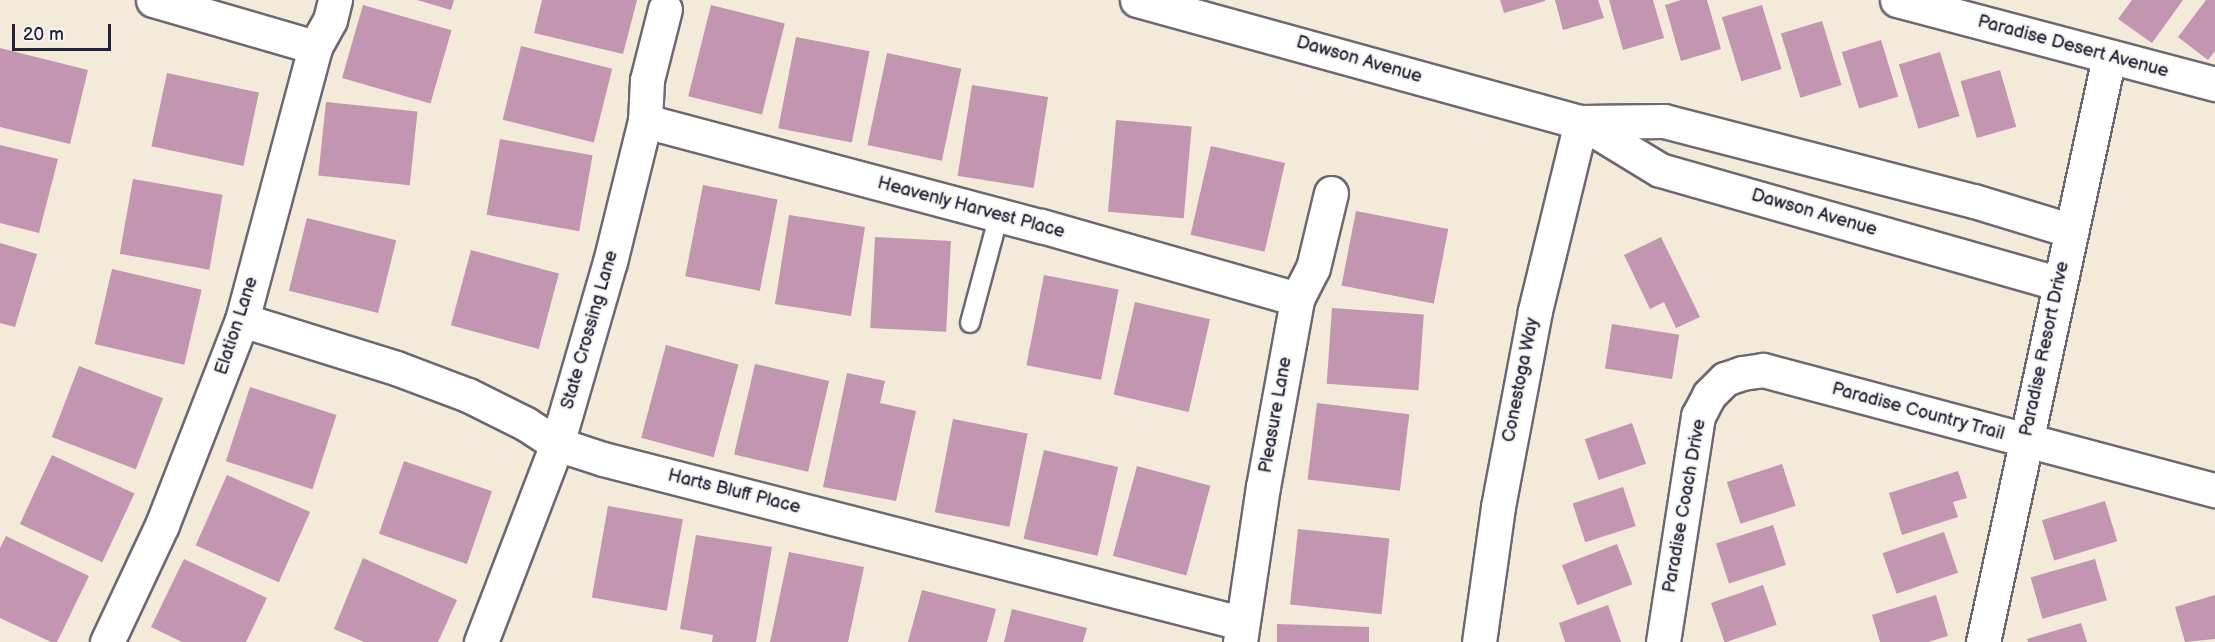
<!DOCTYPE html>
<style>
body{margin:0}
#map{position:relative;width:2215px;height:642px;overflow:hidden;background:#f3ead9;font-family:"Balsamiq Sans",sans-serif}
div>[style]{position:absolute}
.building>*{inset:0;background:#c295b1;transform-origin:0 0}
.roads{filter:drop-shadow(2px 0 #6b6872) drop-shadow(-2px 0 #6b6872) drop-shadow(0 2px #6b6872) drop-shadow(0 -2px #6b6872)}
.lane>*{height:18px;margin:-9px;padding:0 9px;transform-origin:9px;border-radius:9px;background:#fff}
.street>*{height:33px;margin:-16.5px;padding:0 16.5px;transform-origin:16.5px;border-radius:16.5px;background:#fff}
.secondary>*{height:33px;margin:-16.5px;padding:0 16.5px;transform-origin:16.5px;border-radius:16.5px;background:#fff}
span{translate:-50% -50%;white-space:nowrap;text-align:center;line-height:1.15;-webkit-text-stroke:4.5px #f6f6f2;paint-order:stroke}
.street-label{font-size:18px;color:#22223b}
.scale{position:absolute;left:12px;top:24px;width:99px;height:27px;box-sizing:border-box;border:3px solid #22223b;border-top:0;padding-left:8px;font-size:18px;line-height:21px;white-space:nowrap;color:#22223b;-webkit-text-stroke:4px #f6f6f2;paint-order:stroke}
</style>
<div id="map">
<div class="building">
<i style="clip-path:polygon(417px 0,454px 0,451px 10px)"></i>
<i style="clip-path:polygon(542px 0,637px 0,623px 54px,534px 33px)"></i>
<i style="clip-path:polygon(1500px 0,1545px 0,1545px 1px,1504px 13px)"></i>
<i style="clip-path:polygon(1555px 0,1598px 0,1604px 18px,1563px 30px)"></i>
<i style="clip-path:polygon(1609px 0,1653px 0,1664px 38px,1623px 50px)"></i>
<i style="clip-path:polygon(1681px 0,1707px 0,1721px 49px,1681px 61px,1665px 5px)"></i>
<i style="clip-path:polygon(2132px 0,2183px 0,2152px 43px,2118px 19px)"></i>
<i style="clip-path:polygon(2206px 0,2215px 0,2215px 51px,2208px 60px,2178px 37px)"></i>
<i style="left:363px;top:5px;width:92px;height:76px;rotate:16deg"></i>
<i style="left:711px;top:5px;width:76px;height:94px;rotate:14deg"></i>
<i style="left:1762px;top:5px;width:67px;height:42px;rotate:73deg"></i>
<i style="left:1822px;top:21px;width:67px;height:43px;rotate:73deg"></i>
<i style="left:796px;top:37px;width:75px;height:93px;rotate:11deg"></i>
<i style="left:1881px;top:40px;width:59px;height:41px;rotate:73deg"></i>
<i style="left:521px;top:46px;width:94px;height:76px;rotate:14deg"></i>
<i style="clip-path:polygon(0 48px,88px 70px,70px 144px,0 127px)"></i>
<i style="left:1940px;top:52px;width:67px;height:43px;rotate:73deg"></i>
<i style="left:887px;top:53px;width:76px;height:94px;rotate:12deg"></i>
<i style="left:2000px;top:70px;width:59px;height:41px;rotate:74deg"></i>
<i style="left:167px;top:73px;width:94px;height:75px;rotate:12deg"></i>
<i style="left:972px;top:85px;width:77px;height:92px;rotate:9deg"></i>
<i style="left:326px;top:102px;width:92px;height:74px;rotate:6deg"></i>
<i style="left:1116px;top:120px;width:76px;height:92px;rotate:5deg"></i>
<i style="left:500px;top:139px;width:94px;height:77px;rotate:10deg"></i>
<i style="clip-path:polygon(0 145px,58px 159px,39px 233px,0 223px)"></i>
<i style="left:1211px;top:146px;width:76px;height:91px;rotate:13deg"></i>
<i style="left:133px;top:179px;width:91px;height:76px;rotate:10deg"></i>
<i style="left:703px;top:185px;width:76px;height:93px;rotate:11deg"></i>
<i style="left:1356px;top:211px;width:94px;height:76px;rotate:11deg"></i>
<i style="left:789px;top:215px;width:77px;height:90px;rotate:9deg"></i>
<i style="left:307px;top:218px;width:92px;height:75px;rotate:14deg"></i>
<i style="left:875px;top:237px;width:76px;height:91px;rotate:3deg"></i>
<i style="clip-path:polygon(1661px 237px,1700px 317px,1676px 328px,1664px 302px,1650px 309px,1624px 255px)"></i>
<i style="clip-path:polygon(0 243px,37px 254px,15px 327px,0 323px)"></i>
<i style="left:471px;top:250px;width:91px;height:78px;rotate:15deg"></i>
<i style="left:112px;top:269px;width:92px;height:77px;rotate:13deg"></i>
<i style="left:1044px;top:275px;width:76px;height:92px;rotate:11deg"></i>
<i style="left:1135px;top:302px;width:77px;height:95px;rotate:13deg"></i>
<i style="left:1332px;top:308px;width:92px;height:76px;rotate:4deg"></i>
<i style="left:1612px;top:324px;width:68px;height:45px;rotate:9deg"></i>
<i style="left:666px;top:345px;width:75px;height:96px;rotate:15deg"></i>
<i style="left:755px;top:364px;width:76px;height:93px;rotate:13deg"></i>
<i style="left:79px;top:366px;width:90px;height:76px;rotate:21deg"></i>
<i style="clip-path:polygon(847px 373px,885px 381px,880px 403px,916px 411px,896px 501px,823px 487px)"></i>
<i style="left:250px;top:387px;width:91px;height:78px;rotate:18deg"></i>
<i style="left:1317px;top:403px;width:93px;height:77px;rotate:7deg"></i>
<i style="left:953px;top:419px;width:76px;height:95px;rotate:11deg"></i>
<i style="left:1632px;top:423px;width:43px;height:50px;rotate:71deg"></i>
<i style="left:1044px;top:450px;width:76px;height:91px;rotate:13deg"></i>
<i style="left:52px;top:455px;width:91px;height:76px;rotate:25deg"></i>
<i style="left:404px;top:461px;width:93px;height:77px;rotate:19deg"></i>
<i style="left:1782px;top:464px;width:44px;height:58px;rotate:72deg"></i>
<i style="left:1137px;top:466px;width:76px;height:93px;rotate:15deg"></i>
<i style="clip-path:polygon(1958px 471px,1967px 498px,1953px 502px,1958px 517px,1902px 535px,1889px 493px)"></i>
<i style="left:227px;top:475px;width:91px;height:77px;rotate:24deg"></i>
<i style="left:1623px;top:487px;width:41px;height:53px;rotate:72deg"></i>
<i style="left:2105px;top:501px;width:42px;height:66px;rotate:73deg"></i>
<i style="left:608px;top:506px;width:76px;height:93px;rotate:10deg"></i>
<i style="left:1773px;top:525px;width:42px;height:60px;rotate:72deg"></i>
<i style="left:1298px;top:529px;width:92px;height:76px;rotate:6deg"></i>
<i style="left:1944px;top:532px;width:43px;height:65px;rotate:71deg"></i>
<i style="clip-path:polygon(696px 535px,772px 547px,756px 642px,712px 642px,713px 635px,680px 629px)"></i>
<i style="clip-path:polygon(6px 536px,89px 576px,57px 642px,51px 642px,0 618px,0 548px)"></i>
<i style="left:1617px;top:544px;width:43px;height:59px;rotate:69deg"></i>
<i style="clip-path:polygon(789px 552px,864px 567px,848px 642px,770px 642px)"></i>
<i style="clip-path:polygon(363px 558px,457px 600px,438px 642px,364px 642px,334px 629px)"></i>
<i style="clip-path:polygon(184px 559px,267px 598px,246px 642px,182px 642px,151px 627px)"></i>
<i style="left:2095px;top:559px;width:43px;height:67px;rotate:74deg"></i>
<i style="left:1763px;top:585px;width:42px;height:55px;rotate:71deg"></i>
<i style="clip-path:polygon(922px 590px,996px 609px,987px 642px,908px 642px)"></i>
<i style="clip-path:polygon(1936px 595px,1948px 636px,1928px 642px,1880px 642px,1872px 615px)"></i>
<i style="clip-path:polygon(2215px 595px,2215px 639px,2185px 642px,2175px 607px)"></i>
<i style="clip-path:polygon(1608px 605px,1621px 642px,1565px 642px,1559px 623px)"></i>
<i style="clip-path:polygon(1012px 609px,1087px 628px,1083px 642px,1004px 642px)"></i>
<i style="clip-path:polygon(2081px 623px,2087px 642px,2028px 642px,2027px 639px)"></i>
<i style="clip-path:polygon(1277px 624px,1369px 627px,1369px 642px,1277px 642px)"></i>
</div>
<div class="roads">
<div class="lane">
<i style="left:970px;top:323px;width:112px;rotate:-75deg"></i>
</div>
<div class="street">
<i style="left:153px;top:0;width:169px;rotate:16.2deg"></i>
<i style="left:1897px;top:0;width:329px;rotate:14.8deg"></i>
<i style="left:645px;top:121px;width:410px;rotate:14.9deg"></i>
<i style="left:1041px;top:226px;width:266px;rotate:15.9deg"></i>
<i style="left:1581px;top:122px;width:92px;rotate:31.3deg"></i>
<i style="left:1660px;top:170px;width:414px;rotate:15.9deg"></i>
<i style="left:1581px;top:122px;width:83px;rotate:-0.7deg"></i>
<i style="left:1664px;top:121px;width:320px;rotate:14.5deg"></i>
<i style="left:1974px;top:201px;width:102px;rotate:17deg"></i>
<i style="left:242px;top:320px;width:161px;rotate:17.3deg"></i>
<i style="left:396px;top:368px;width:77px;rotate:20.6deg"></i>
<i style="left:468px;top:395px;width:65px;rotate:26.6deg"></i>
<i style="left:526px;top:424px;width:37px;rotate:33deg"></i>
<i style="left:557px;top:444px;width:48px;rotate:18.1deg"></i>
<i style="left:603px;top:459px;width:659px;rotate:14.42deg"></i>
<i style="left:107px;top:642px;width:129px;rotate:-64.8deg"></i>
<i style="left:162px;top:525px;width:220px;rotate:-68.7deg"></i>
<i style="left:242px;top:320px;width:283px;rotate:-75deg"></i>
<i style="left:315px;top:47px;width:31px;rotate:-61deg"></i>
<i style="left:330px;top:20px;width:21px;rotate:-76deg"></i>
<i style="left:481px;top:642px;width:212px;rotate:-69deg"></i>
<i style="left:557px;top:444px;width:190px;rotate:-73.8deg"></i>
<i style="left:610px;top:262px;width:145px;rotate:-76.1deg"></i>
<i style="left:645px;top:121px;width:41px;rotate:-87.2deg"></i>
<i style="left:647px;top:80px;width:73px;rotate:-75.8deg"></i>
<i style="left:1240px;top:642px;width:157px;rotate:-81.6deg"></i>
<i style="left:1263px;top:487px;width:191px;rotate:-79.7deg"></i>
<i style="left:1297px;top:299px;width:35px;rotate:-63deg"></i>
<i style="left:1313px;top:268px;width:77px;rotate:-76.5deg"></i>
<i style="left:1663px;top:642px;width:229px;rotate:-81.2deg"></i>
<i style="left:1698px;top:416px;width:24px;rotate:-62deg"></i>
<i style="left:1709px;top:395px;width:23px;rotate:-45deg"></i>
<i style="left:1725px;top:379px;width:18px;rotate:-19deg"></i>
<i style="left:1742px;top:373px;width:21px;rotate:-8deg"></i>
<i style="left:1763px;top:370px;width:468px;rotate:14.9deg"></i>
<i style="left:1983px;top:642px;width:598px;rotate:-77.85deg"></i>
</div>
<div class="secondary">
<i style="left:1137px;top:0;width:460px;rotate:15.4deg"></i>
<i style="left:1581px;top:122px;width:195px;rotate:103.7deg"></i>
<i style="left:1535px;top:311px;width:199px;rotate:100.7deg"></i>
<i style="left:1498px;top:507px;width:136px;rotate:98deg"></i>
</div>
</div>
<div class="street-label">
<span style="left:2073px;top:47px;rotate:15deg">Paradise Desert Avenue</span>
<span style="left:1359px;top:60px;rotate:16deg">Dawson Avenue</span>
<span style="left:971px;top:208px;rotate:15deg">Heavenly Harvest Place</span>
<span style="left:1814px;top:213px;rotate:16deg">Dawson Avenue</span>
<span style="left:237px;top:326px;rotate:-72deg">Elation Lane</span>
<span style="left:590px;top:330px;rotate:-74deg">State Crossing Lane</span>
<span style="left:2045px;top:349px;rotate:-78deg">Paradise Resort Drive</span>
<span style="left:1521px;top:380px;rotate:-79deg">Conestoga Way</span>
<span style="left:1918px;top:412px;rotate:15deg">Paradise Country Trail</span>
<span style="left:1276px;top:415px;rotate:-80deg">Pleasure Lane</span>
<span style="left:734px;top:492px;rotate:14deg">Harts Bluff Place</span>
<span style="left:1685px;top:506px;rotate:-80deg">Paradise Coach Drive</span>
</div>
<div class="scale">20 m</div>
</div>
